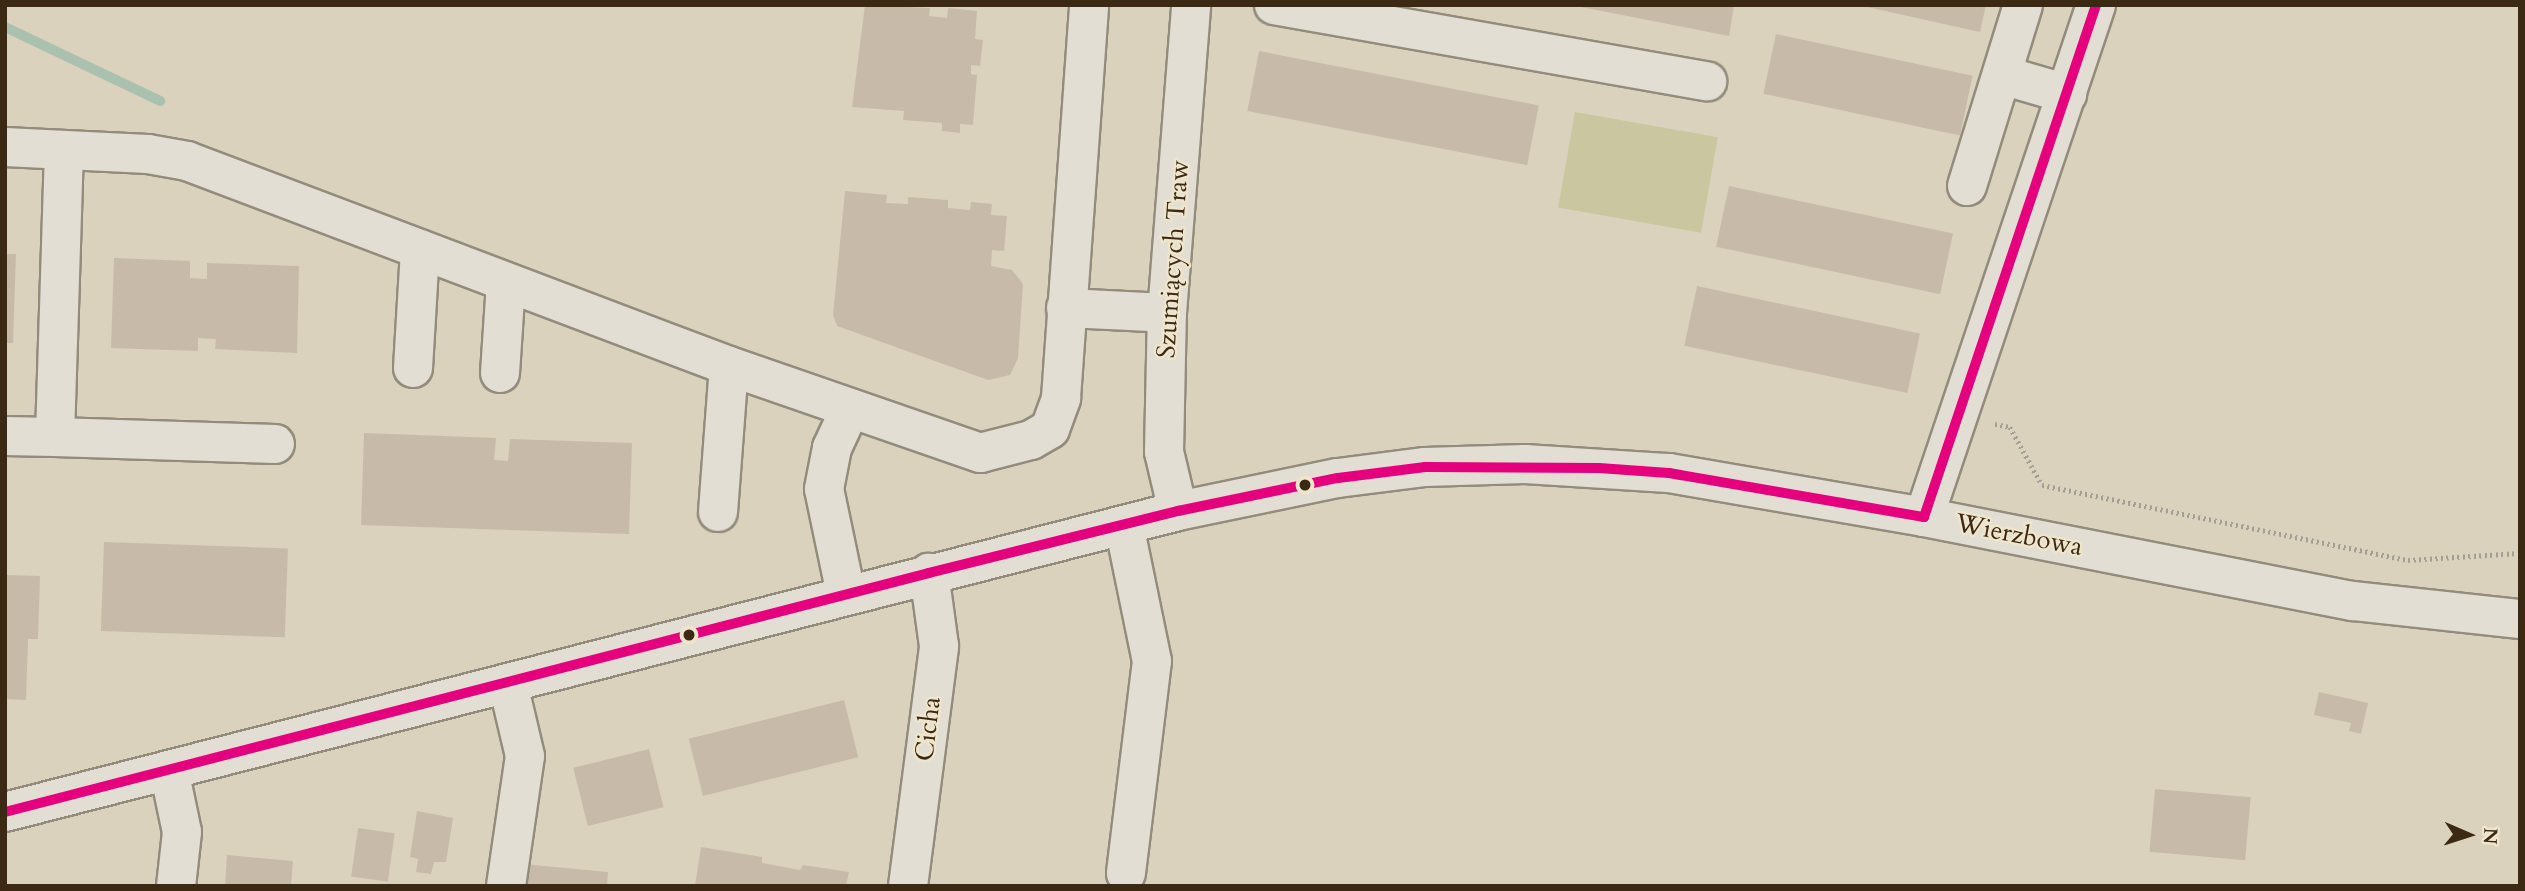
<!DOCTYPE html>
<meta charset="utf-8">
<style>
body{margin:0}
#map{position:relative;width:2525px;height:891px;overflow:hidden;background:#dad2bd;font-family:Cardo,serif}
div>[style]{position:absolute}
.green>*{inset:0;background:#cac69f;transform-origin:0 0}
.stream>*{height:10px;margin:-5px;padding:0 5px;transform-origin:5px;border-radius:5px;background:#abc1b0}
.building>*{inset:0;background:#c8baa9;transform-origin:0 0}
.path>*{height:4.5px;margin-top:-2.25px;transform-origin:0;background:repeating-linear-gradient(90deg,#a49f95 0 2px,transparent 0 5.5px)}
.roads{filter:drop-shadow(2px 0 #938c7d) drop-shadow(-2px 0 #938c7d) drop-shadow(0 2px #938c7d) drop-shadow(0 -2px #938c7d)}
.minor>*{height:38px;margin:-19px;padding:0 19px;transform-origin:19px;border-radius:19px;background:#e2ded3}
.bus-1>*{height:10px;margin:-5px;padding:0 5px;transform-origin:5px;border-radius:5px;background:#e5007d}
.dots>*{width:19px;height:19px;translate:-50% -50%;box-sizing:border-box;border:4px solid #efe5cc;border-radius:50%}
span{translate:-50% -50%;white-space:nowrap;text-align:center;line-height:1.15;-webkit-text-stroke:5px #efe5cc;paint-order:stroke}
.street-label{font-size:26px;color:#3c2914}
.frame{position:absolute;inset:0;border:7px solid #3c2914;pointer-events:none}
.north{position:absolute;left:2434px;top:800px;width:70px;height:70px;-webkit-text-stroke:5px #efe5cc;paint-order:stroke;rotate:93deg;font-size:19px;font-weight:700;line-height:28px;text-align:center;color:#3c2914}
.north::after{content:'';display:block;margin:auto;width:24px;height:32px;background:#3c2914;clip-path:polygon(50% 0,100% 100%,50% 72%,0 100%)}
</style>
<div id="map">
<div class="green">
<i style="left:1575px;top:112px;width:145px;height:97px;rotate:10deg"></i>
</div>
<div class="stream">
<i style="left:5px;top:27px;width:172px;rotate:25.5deg"></i>
</div>
<div class="building">
<i style="clip-path:polygon(865px 5px,930px 8px,929px 16px,947px 18px,948px 8px,977px 11px,975px 39px,983px 40px,980px 66px,971px 65px,971px 74px,977px 75px,973px 125px,960px 124px,960px 133px,942px 131px,942px 123px,903px 120px,904px 111px,852px 107px)"></i>
<i style="clip-path:polygon(1571px 5px,1734px 5px,1729px 36px)"></i>
<i style="clip-path:polygon(1858px 5px,1986px 5px,1980px 32px)"></i>
<i style="left:1776px;top:34px;width:201px;height:61px;rotate:12deg"></i>
<i style="left:1259px;top:51px;width:285px;height:61px;rotate:11deg"></i>
<i style="left:1729px;top:186px;width:229px;height:62px;rotate:12deg"></i>
<i style="clip-path:polygon(845px 191px,887px 195px,886px 203px,908px 204px,908px 197px,948px 200px,948px 208px,970px 210px,971px 202px,992px 204px,991px 215px,1007px 216px,1004px 251px,992px 250px,991px 266px,1012px 270px,1023px 284px,1018px 358px,1010px 375px,988px 380px,837px 326px,833px 315px)"></i>
<i style="clip-path:polygon(5px 254px,16px 254px,13px 343px,5px 343px)"></i>
<i style="clip-path:polygon(114px 258px,190px 261px,190px 278px,207px 279px,207px 263px,299px 266px,297px 353px,215px 349px,216px 339px,198px 338px,198px 351px,111px 348px)"></i>
<i style="left:1697px;top:286px;width:228px;height:61px;rotate:12deg"></i>
<i style="clip-path:polygon(364px 433px,496px 438px,494px 460px,508px 461px,510px 439px,632px 443px,629px 534px,361px 525px)"></i>
<i style="left:104px;top:542px;width:184px;height:89px;rotate:2deg"></i>
<i style="clip-path:polygon(5px 575px,40px 576px,38px 639px,28px 639px,26px 700px,5px 699px)"></i>
<i style="clip-path:polygon(2319px 692px,2368px 703px,2361px 734px,2349px 731px,2351px 723px,2314px 715px)"></i>
<i style="left:844px;top:700px;width:59px;height:160px;rotate:76deg"></i>
<i style="left:649px;top:749px;width:60px;height:78px;rotate:76deg"></i>
<i style="left:2155px;top:789px;width:96px;height:63px;rotate:5deg"></i>
<i style="clip-path:polygon(417px 811px,453px 818px,446px 862px,434px 862px,431px 874px,416px 872px,418px 859px,410px 857px)"></i>
<i style="left:358px;top:828px;width:37px;height:49px;rotate:8deg"></i>
<i style="clip-path:polygon(701px 847px,762px 857px,762px 863px,800px 870px,803px 865px,849px 872px,846px 886px,695px 886px)"></i>
<i style="clip-path:polygon(227px 855px,293px 861px,291px 886px,225px 886px)"></i>
<i style="clip-path:polygon(523px 864px,608px 872px,607px 886px,521px 886px)"></i>
</div>
<div class="path">
<i style="left:1995px;top:424px;width:15px;rotate:11deg"></i>
<i style="left:2010px;top:427px;width:66px;rotate:61.1deg"></i>
<i style="left:2042px;top:485px;width:374px;rotate:11.6deg"></i>
<i style="left:2408px;top:560px;width:112px;rotate:-3.6deg"></i>
</div>
<div class="roads">
<div class="minor">
<i style="left:1274px;top:5px;width:440px;rotate:10deg"></i>
<i style="left:2002px;top:75px;width:68px;rotate:16.3deg"></i>
<i style="left:5px;top:147px;width:143px;rotate:2.8deg"></i>
<i style="left:148px;top:154px;width:40px;rotate:10deg"></i>
<i style="left:187px;top:161px;width:579px;rotate:20.72deg"></i>
<i style="left:729px;top:366px;width:266px;rotate:19.1deg"></i>
<i style="left:980px;top:453px;width:53px;rotate:-14.3deg"></i>
<i style="left:1031px;top:440px;width:22px;rotate:-30deg"></i>
<i style="left:1050px;top:429px;width:33px;rotate:-70deg"></i>
<i style="left:1061px;top:398px;width:394px;rotate:-85.9deg"></i>
<i style="left:64px;top:150px;width:287px;rotate:91.8deg"></i>
<i style="left:55px;top:437px;width:220px;rotate:1.8deg"></i>
<i style="left:1967px;top:186px;width:189px;rotate:-72.8deg"></i>
<i style="left:1066px;top:308px;width:101px;rotate:2.8deg"></i>
<i style="left:413px;top:368px;width:119px;rotate:-86.6deg"></i>
<i style="left:500px;top:373px;width:91px;rotate:-86.2deg"></i>
<i style="left:5px;top:436px;width:50px;rotate:1.1deg"></i>
<i style="left:1178px;top:511px;width:61px;rotate:-103.3deg"></i>
<i style="left:1164px;top:452px;width:139px;rotate:-88.8deg"></i>
<i style="left:1167px;top:313px;width:309px;rotate:-85.5deg"></i>
<i style="left:718px;top:512px;width:146px;rotate:-85.7deg"></i>
<i style="left:1924px;top:517px;width:540px;rotate:-71.43deg"></i>
<i style="left:1124px;top:525px;width:139px;rotate:78.4deg"></i>
<i style="left:1152px;top:661px;width:214px;rotate:97deg"></i>
<i style="left:846px;top:594px;width:107px;rotate:-101.8deg"></i>
<i style="left:824px;top:489px;width:42px;rotate:-79deg"></i>
<i style="left:832px;top:448px;width:43px;rotate:-65.2deg"></i>
<i style="left:169px;top:770px;width:63px;rotate:78.2deg"></i>
<i style="left:182px;top:832px;width:54px;rotate:96.3deg"></i>
<i style="left:5px;top:812px;width:1211px;rotate:-14.39deg"></i>
<i style="left:1178px;top:511px;width:163px;rotate:-11.7deg"></i>
<i style="left:1338px;top:478px;width:88px;rotate:-7.2deg"></i>
<i style="left:1425px;top:467px;width:100px;rotate:-1.7deg"></i>
<i style="left:1525px;top:464px;width:144px;rotate:3.6deg"></i>
<i style="left:1669px;top:473px;width:259px;rotate:9.8deg"></i>
<i style="left:1924px;top:517px;width:437px;rotate:11.1deg"></i>
<i style="left:2353px;top:601px;width:168px;rotate:6.2deg"></i>
<i style="left:506px;top:886px;width:131px;rotate:-81.7deg"></i>
<i style="left:525px;top:756px;width:74px;rotate:-103.3deg"></i>
<i style="left:908px;top:886px;width:242px;rotate:-82.6deg"></i>
<i style="left:939px;top:646px;width:74px;rotate:-97.8deg"></i>
</div>
</div>
<div class="bus-1">
<i style="left:1924px;top:517px;width:540px;rotate:-71.43deg"></i>
<i style="left:5px;top:812px;width:954px;rotate:-14.5deg"></i>
<i style="left:929px;top:573px;width:257px;rotate:-14deg"></i>
<i style="left:1178px;top:511px;width:163px;rotate:-11.7deg"></i>
<i style="left:1338px;top:478px;width:88px;rotate:-7.2deg"></i>
<i style="left:1425px;top:467px;width:174px;rotate:0.3deg"></i>
<i style="left:1599px;top:468px;width:70px;rotate:4.1deg"></i>
<i style="left:1669px;top:473px;width:259px;rotate:9.8deg"></i>
</div>
<div class="dots">
<i style="left:1305px;top:485px;background:#3c2914"></i>
<i style="left:689px;top:635px;background:#3c2914"></i>
</div>
<div class="street-label">
<span style="left:1173px;top:259px;rotate:-86deg">Szumiących Traw</span>
<span style="left:2019px;top:535px;rotate:11deg">Wierzbowa</span>
<span style="left:928px;top:729px;rotate:-83deg">Cicha</span>
</div>
<div class="frame"></div>
<div class="north">N</div>
</div>
